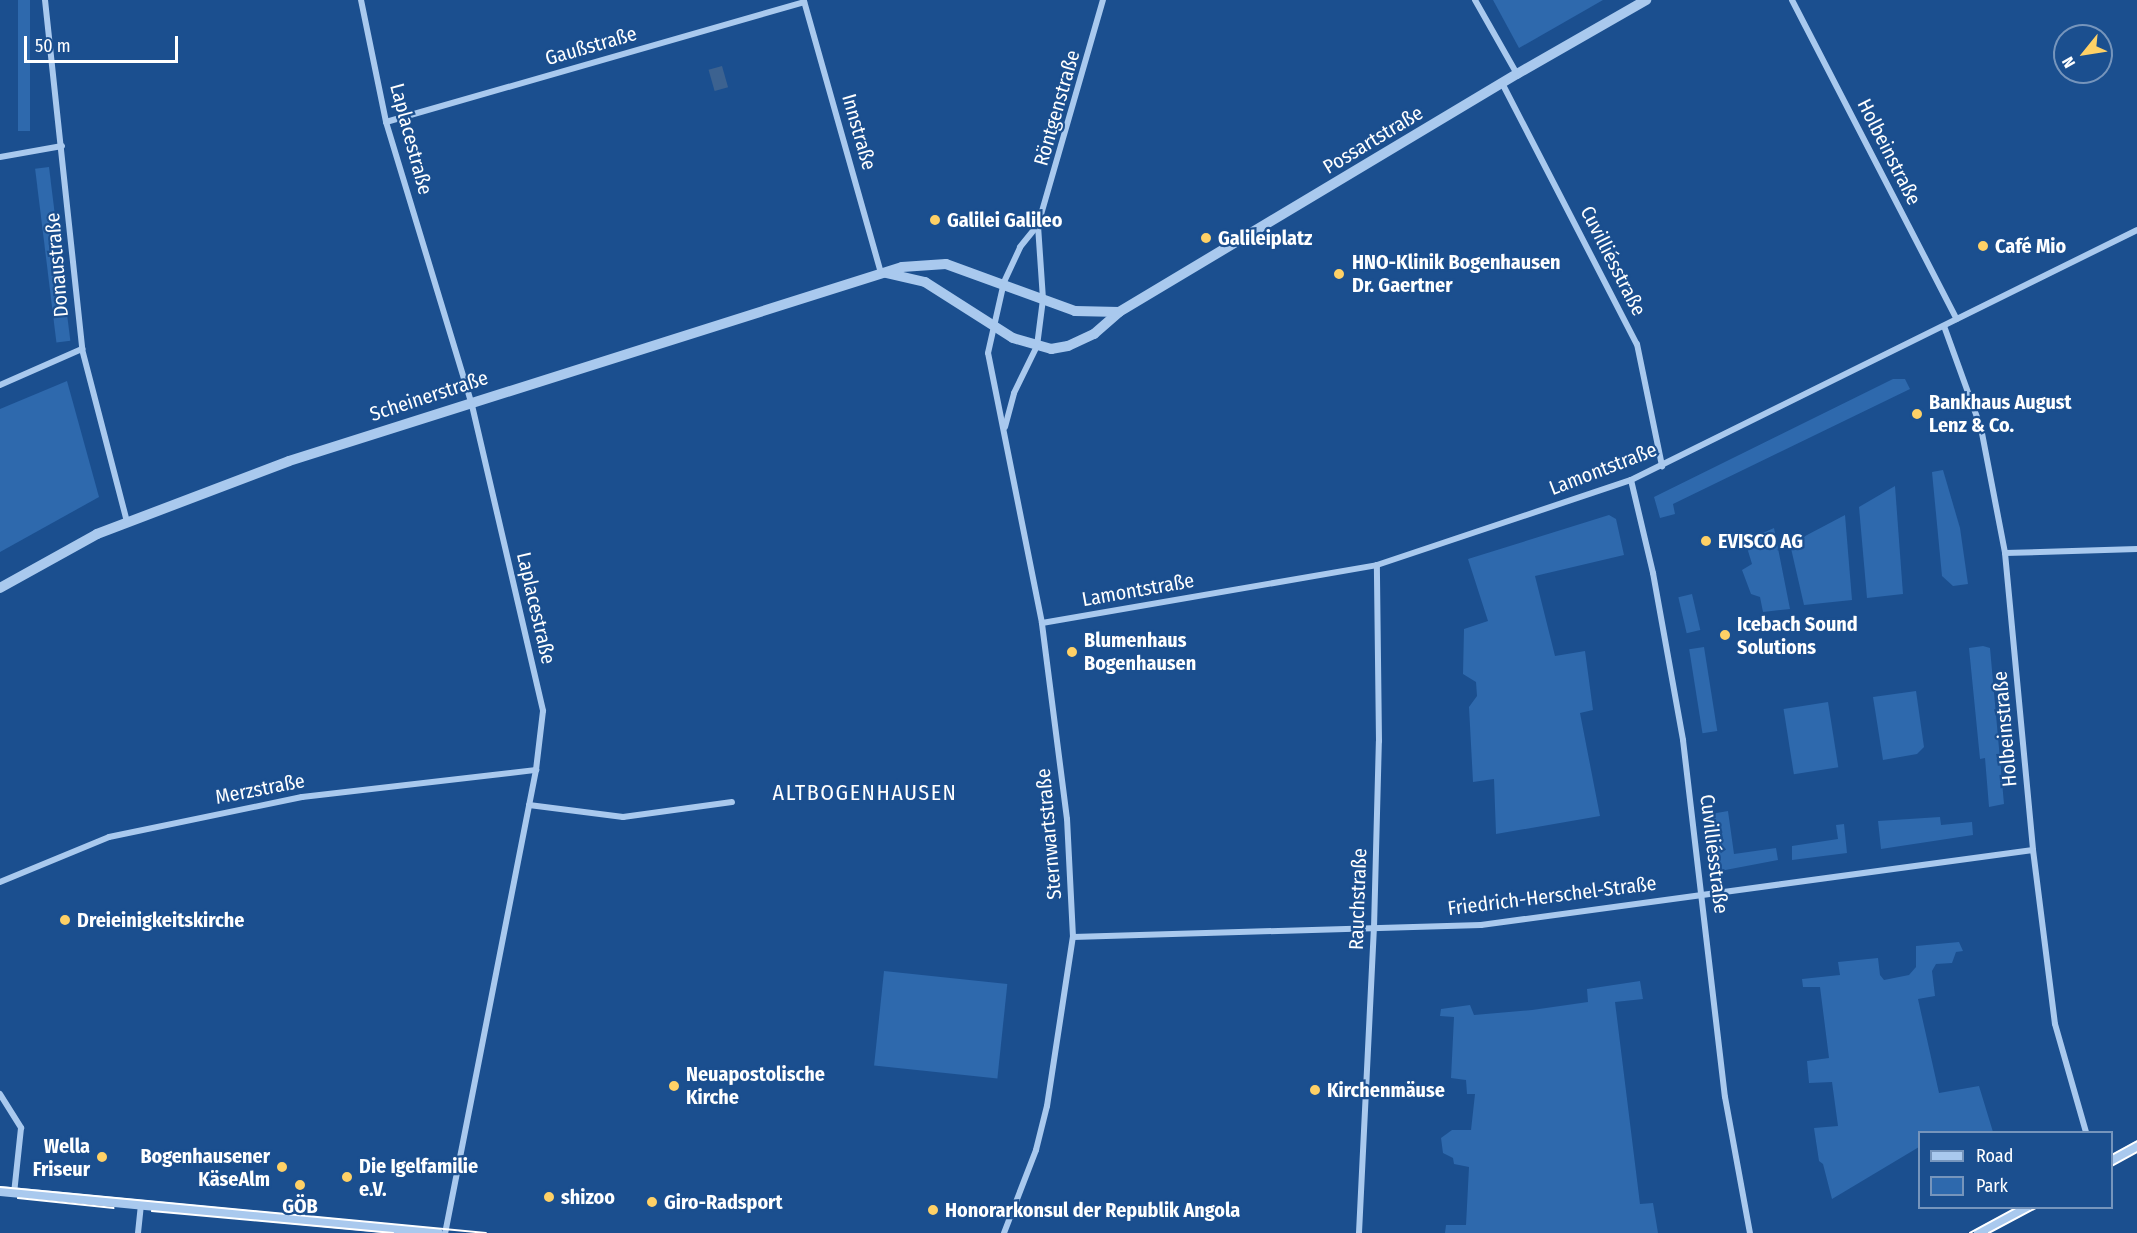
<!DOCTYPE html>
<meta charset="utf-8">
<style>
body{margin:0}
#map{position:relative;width:2137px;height:1233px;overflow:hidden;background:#1b4f8f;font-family:"Fira Sans Condensed",sans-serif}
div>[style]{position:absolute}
.green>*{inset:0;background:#2e69ad;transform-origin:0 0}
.water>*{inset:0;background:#3c6290;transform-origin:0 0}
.minor>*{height:6px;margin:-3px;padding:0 3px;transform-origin:3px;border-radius:3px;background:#a9c9ee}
.tertiary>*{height:10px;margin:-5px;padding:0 5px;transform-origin:5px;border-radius:5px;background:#a9c9ee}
.tram>*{height:1.5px;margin:-0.75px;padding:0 0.75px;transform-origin:0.75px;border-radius:0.75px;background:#fff}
.dots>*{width:16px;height:16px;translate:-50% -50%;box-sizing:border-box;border:3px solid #1b4f8f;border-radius:50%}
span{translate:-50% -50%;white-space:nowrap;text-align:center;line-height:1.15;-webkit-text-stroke:4.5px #1b4f8f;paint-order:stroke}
.street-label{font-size:20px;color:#fff}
.poi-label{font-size:20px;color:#fff;font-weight:700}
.left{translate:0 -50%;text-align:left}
.right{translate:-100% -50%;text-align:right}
.quarter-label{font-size:22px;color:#fff;letter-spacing:1.5px}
.legend{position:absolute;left:1918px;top:1131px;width:195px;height:78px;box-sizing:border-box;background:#1b4f8f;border:2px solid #7695bc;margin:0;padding:8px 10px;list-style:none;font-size:18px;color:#fff}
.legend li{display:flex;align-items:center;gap:12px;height:30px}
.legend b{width:30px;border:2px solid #7695bc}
.north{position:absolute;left:2053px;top:24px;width:60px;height:60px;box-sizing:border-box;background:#1b4f8f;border:2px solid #7695bc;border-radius:50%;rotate:240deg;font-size:16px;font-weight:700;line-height:24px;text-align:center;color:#fff}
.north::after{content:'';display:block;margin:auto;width:21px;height:27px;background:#ffd166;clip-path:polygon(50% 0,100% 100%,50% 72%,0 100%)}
.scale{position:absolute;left:24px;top:36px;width:154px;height:27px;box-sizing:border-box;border:3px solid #fff;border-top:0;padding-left:8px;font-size:18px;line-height:21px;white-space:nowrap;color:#fff;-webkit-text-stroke:4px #1b4f8f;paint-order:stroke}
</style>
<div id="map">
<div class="green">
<i style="left:18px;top:0;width:12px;height:131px"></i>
<i style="clip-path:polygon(1493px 0,1603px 0,1519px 48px)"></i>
<i style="left:49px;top:167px;width:175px;height:14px;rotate:83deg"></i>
<i style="clip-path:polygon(1893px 379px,1905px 379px,1910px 389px,1673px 504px,1675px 514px,1660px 518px,1654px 497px)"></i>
<i style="clip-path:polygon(67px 381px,99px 497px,0 552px,0 409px)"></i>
<i style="clip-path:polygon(1943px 470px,1960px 528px,1968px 584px,1953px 586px,1942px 576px,1932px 472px)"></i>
<i style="clip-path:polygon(1895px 486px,1903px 594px,1867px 598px,1859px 507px)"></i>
<i style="clip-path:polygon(1609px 515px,1616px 519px,1624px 555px,1535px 576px,1555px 656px,1585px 651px,1593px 710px,1580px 713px,1600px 816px,1496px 834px,1494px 779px,1473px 782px,1469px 707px,1477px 696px,1476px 682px,1463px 674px,1464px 629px,1488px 621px,1468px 559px)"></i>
<i style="clip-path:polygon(1845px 515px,1852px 600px,1804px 605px,1790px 544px)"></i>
<i style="clip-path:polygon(1774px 528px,1790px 609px,1763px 612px,1760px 597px,1751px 594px,1742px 570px,1752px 564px,1745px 541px)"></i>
<i style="left:1692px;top:594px;width:37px;height:14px;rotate:77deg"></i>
<i style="clip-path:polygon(1983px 646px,1990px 648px,2004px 804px,1989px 807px,1985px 758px,1980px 759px,1969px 648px)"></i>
<i style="left:1704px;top:647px;width:85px;height:15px;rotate:81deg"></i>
<i style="clip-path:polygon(1916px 691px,1924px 747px,1917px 754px,1883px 760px,1873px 697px)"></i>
<i style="left:1828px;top:702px;width:66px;height:45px;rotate:81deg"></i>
<i style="clip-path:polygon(1728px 811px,1734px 854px,1776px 848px,1778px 860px,1720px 871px,1711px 814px)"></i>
<i style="clip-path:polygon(1940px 817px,1941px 825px,1972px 822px,1973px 835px,1881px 849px,1878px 821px)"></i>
<i style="clip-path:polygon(1844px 824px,1847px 853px,1792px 860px,1792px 846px,1838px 839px,1836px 825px)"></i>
<i style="clip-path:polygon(1959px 942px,1963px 951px,1956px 952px,1952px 963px,1936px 964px,1932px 971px,1935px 996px,1918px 999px,1939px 1093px,1979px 1086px,1993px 1132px,1920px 1132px,1919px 1147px,1832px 1199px,1823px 1164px,1819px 1161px,1814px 1128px,1838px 1126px,1832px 1082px,1809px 1083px,1807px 1061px,1829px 1058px,1820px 987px,1803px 987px,1802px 979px,1840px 975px,1838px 962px,1878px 958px,1880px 975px,1884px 980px,1909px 975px,1916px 967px,1916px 946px)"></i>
<i style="left:884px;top:971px;width:124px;height:95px;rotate:6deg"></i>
<i style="clip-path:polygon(1640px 981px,1643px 999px,1615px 1002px,1640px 1204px,1653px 1203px,1658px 1233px,1445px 1233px,1446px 1225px,1466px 1225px,1469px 1167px,1454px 1164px,1453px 1158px,1443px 1153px,1441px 1138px,1452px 1130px,1471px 1130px,1475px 1094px,1467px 1094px,1466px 1080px,1451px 1078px,1454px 1017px,1440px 1016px,1441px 1009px,1470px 1005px,1474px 1015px,1532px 1010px,1588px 1002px,1587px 989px)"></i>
</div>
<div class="water">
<i style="left:722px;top:66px;width:22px;height:14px;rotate:74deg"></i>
</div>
<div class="minor">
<i style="left:45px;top:0;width:351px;rotate:83.9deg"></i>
<i style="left:82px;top:349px;width:179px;rotate:75.4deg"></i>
<i style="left:361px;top:0;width:125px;rotate:78.4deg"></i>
<i style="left:386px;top:122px;width:292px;rotate:73.1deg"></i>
<i style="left:471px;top:401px;width:318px;rotate:76.9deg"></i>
<i style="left:543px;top:711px;width:59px;rotate:96.8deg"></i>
<i style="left:536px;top:770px;width:472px;rotate:101.1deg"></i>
<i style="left:1475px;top:0;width:85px;rotate:60.4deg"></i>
<i style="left:1792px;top:0;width:359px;rotate:62.7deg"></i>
<i style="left:804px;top:1px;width:283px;rotate:74.2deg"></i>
<i style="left:1502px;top:83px;width:294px;rotate:62.7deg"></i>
<i style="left:1637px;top:344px;width:125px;rotate:78.4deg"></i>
<i style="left:386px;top:122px;width:435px;rotate:-16deg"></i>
<i style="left:0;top:157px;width:63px;rotate:-10.1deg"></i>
<i style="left:1944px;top:326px;width:109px;rotate:70.1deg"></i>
<i style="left:1981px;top:428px;width:127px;rotate:79.1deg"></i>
<i style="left:2005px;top:553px;width:298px;rotate:84.6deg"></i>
<i style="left:2033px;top:850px;width:175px;rotate:82.8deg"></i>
<i style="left:2055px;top:1024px;width:112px;rotate:74deg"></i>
<i style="left:0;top:385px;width:90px;rotate:-23.7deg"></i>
<i style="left:1005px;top:427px;width:35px;rotate:-75deg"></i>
<i style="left:1014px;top:393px;width:52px;rotate:-63.9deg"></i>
<i style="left:1037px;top:346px;width:47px;rotate:-82.7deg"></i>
<i style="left:1043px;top:299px;width:74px;rotate:-93.9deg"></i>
<i style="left:1038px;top:225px;width:234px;rotate:-73.9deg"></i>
<i style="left:1631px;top:480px;width:96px;rotate:76.7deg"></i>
<i style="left:1653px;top:573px;width:170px;rotate:79.8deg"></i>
<i style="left:1683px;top:740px;width:359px;rotate:83.3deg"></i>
<i style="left:1725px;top:1097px;width:138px;rotate:79.6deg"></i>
<i style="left:2005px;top:553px;width:132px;rotate:-1.7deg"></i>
<i style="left:1042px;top:623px;width:340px;rotate:-9.8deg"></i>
<i style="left:1377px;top:565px;width:268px;rotate:-18.5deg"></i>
<i style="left:1631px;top:480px;width:564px;rotate:-26.29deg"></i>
<i style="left:529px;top:805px;width:95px;rotate:7.3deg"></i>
<i style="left:623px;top:817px;width:110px;rotate:-7.8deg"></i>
<i style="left:0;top:882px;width:118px;rotate:-22.4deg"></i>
<i style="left:109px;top:837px;width:197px;rotate:-11.7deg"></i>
<i style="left:302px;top:797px;width:236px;rotate:-6.6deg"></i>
<i style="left:1073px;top:937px;width:408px;rotate:-1.7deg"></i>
<i style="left:1481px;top:925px;width:557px;rotate:-7.74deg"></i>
<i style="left:0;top:1094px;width:40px;rotate:58deg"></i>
<i style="left:21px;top:1128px;width:65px;rotate:96.1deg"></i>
<i style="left:138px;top:1233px;width:27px;rotate:-84deg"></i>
<i style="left:1004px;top:1233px;width:89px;rotate:-68.9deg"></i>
<i style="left:1036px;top:1150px;width:45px;rotate:-76deg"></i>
<i style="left:1047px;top:1106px;width:171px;rotate:-81.3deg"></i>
<i style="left:1073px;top:937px;width:118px;rotate:-92.9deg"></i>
<i style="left:1067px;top:819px;width:198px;rotate:-97.3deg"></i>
<i style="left:1042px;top:623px;width:275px;rotate:-101.3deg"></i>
<i style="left:988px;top:353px;width:73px;rotate:-77.3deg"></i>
<i style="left:1004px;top:282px;width:38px;rotate:-65deg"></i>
<i style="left:1020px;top:247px;width:28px;rotate:-51deg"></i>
<i style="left:1359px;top:1233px;width:305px;rotate:-87.2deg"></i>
<i style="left:1374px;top:928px;width:187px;rotate:-88.5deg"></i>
<i style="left:1379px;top:741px;width:176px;rotate:-90.7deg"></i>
</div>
<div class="tertiary">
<i style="left:886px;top:273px;width:40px;rotate:13deg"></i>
<i style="left:925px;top:282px;width:104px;rotate:32.5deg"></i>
<i style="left:1013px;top:338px;width:40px;rotate:16deg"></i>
<i style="left:1051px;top:349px;width:17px;rotate:-10deg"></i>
<i style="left:1068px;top:346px;width:29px;rotate:-25deg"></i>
<i style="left:1094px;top:334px;width:33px;rotate:-41deg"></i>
<i style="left:1119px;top:312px;width:464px;rotate:-30.9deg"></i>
<i style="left:1517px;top:74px;width:149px;rotate:-29.8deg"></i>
<i style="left:0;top:588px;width:111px;rotate:-29.1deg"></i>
<i style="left:97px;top:534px;width:205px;rotate:-20.8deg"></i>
<i style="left:289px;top:461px;width:643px;rotate:-17.56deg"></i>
<i style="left:902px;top:267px;width:44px;rotate:-3.9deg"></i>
<i style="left:946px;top:264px;width:137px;rotate:20deg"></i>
<i style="left:1075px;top:311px;width:44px;rotate:1.3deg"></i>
<i style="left:2112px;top:1160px;width:29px;rotate:-29deg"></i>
<i style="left:0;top:1191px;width:440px;rotate:5.5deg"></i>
<i style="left:1979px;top:1233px;width:53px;rotate:-28deg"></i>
</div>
<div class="tram">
<i style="left:2112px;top:1155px;width:29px;rotate:-29deg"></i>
<i style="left:2112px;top:1166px;width:29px;rotate:-29deg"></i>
<i style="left:0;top:1187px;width:488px;rotate:5.4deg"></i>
<i style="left:18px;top:1198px;width:96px;rotate:6deg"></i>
<i style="left:152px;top:1211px;width:242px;rotate:5.2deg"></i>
<i style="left:1970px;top:1233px;width:52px;rotate:-28.5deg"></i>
<i style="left:1989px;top:1233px;width:53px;rotate:-28deg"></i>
</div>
<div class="dots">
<i style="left:935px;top:220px;background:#ffd166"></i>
<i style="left:1206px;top:238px;background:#ffd166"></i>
<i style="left:1983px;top:246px;background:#ffd166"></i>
<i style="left:1339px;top:274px;background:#ffd166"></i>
<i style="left:1917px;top:414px;background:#ffd166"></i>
<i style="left:1706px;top:541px;background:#ffd166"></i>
<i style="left:1725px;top:635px;background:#ffd166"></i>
<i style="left:1072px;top:652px;background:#ffd166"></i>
<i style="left:65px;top:920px;background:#ffd166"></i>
<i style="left:674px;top:1086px;background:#ffd166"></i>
<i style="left:1315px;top:1090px;background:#ffd166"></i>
<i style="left:102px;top:1157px;background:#ffd166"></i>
<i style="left:282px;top:1167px;background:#ffd166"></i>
<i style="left:347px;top:1177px;background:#ffd166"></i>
<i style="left:300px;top:1185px;background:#ffd166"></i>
<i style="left:549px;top:1197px;background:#ffd166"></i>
<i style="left:652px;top:1202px;background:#ffd166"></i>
<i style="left:933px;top:1210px;background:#ffd166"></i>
</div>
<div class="street-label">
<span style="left:591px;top:46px;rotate:-16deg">Gaußstraße</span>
<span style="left:1057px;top:108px;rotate:-74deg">Röntgenstraße</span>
<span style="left:859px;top:132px;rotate:74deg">Innstraße</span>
<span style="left:411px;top:139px;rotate:75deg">Laplacestraße</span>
<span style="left:1373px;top:140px;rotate:-31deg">Possartstraße</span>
<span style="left:1889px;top:152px;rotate:63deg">Holbeinstraße</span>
<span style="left:1613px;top:261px;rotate:63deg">Cuvilliésstraße</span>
<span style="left:57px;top:265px;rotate:-95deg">Donaustraße</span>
<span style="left:429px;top:396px;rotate:-18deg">Scheinerstraße</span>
<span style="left:1603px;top:469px;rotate:-21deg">Lamontstraße</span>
<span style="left:1138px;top:590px;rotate:-10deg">Lamontstraße</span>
<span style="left:536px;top:608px;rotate:77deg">Laplacestraße</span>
<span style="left:2005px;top:729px;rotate:-95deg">Holbeinstraße</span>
<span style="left:260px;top:789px;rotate:-11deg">Merzstraße</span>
<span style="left:1049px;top:834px;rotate:-95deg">Sternwartstraße</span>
<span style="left:1714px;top:854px;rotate:83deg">Cuvilliésstraße</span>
<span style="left:1552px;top:896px;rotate:-7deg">Friedrich-Herschel-Straße</span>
<span style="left:1358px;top:899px;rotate:-88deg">Rauchstraße</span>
</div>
<div class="poi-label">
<span class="left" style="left:947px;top:220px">Galilei Galileo</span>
<span class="left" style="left:1218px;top:238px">Galileiplatz</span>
<span class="left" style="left:1995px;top:246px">Café Mio</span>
<span class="left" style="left:1352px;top:274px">HNO-Klinik Bogenhausen<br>Dr. Gaertner</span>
<span class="left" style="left:1929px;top:414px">Bankhaus August<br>Lenz &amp; Co.</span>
<span class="left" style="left:1718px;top:541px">EVISCO AG</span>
<span class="left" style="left:1737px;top:636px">Icebach Sound<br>Solutions</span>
<span class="left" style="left:1084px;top:652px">Blumenhaus<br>Bogenhausen</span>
<span class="left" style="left:77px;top:920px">Dreieinigkeitskirche</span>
<span class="left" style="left:686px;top:1086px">Neuapostolische<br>Kirche</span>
<span class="left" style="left:1327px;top:1090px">Kirchenmäuse</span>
<span class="right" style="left:90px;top:1158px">Wella<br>Friseur</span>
<span class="right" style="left:270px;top:1168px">Bogenhausener<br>KäseAlm</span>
<span class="left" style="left:359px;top:1178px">Die Igelfamilie<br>e.V.</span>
<span class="left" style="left:561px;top:1197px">shizoo</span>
<span class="left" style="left:664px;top:1202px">Giro-Radsport</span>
<span style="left:300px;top:1206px">GÖB</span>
<span class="left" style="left:945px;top:1210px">Honorarkonsul der Republik Angola</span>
</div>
<div class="quarter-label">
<span style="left:865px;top:793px">ALTBOGENHAUSEN</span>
</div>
<ul class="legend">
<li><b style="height:8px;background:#a9c9ee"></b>Road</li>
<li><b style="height:16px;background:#2e69ad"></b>Park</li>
</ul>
<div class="north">N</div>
<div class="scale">50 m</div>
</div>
